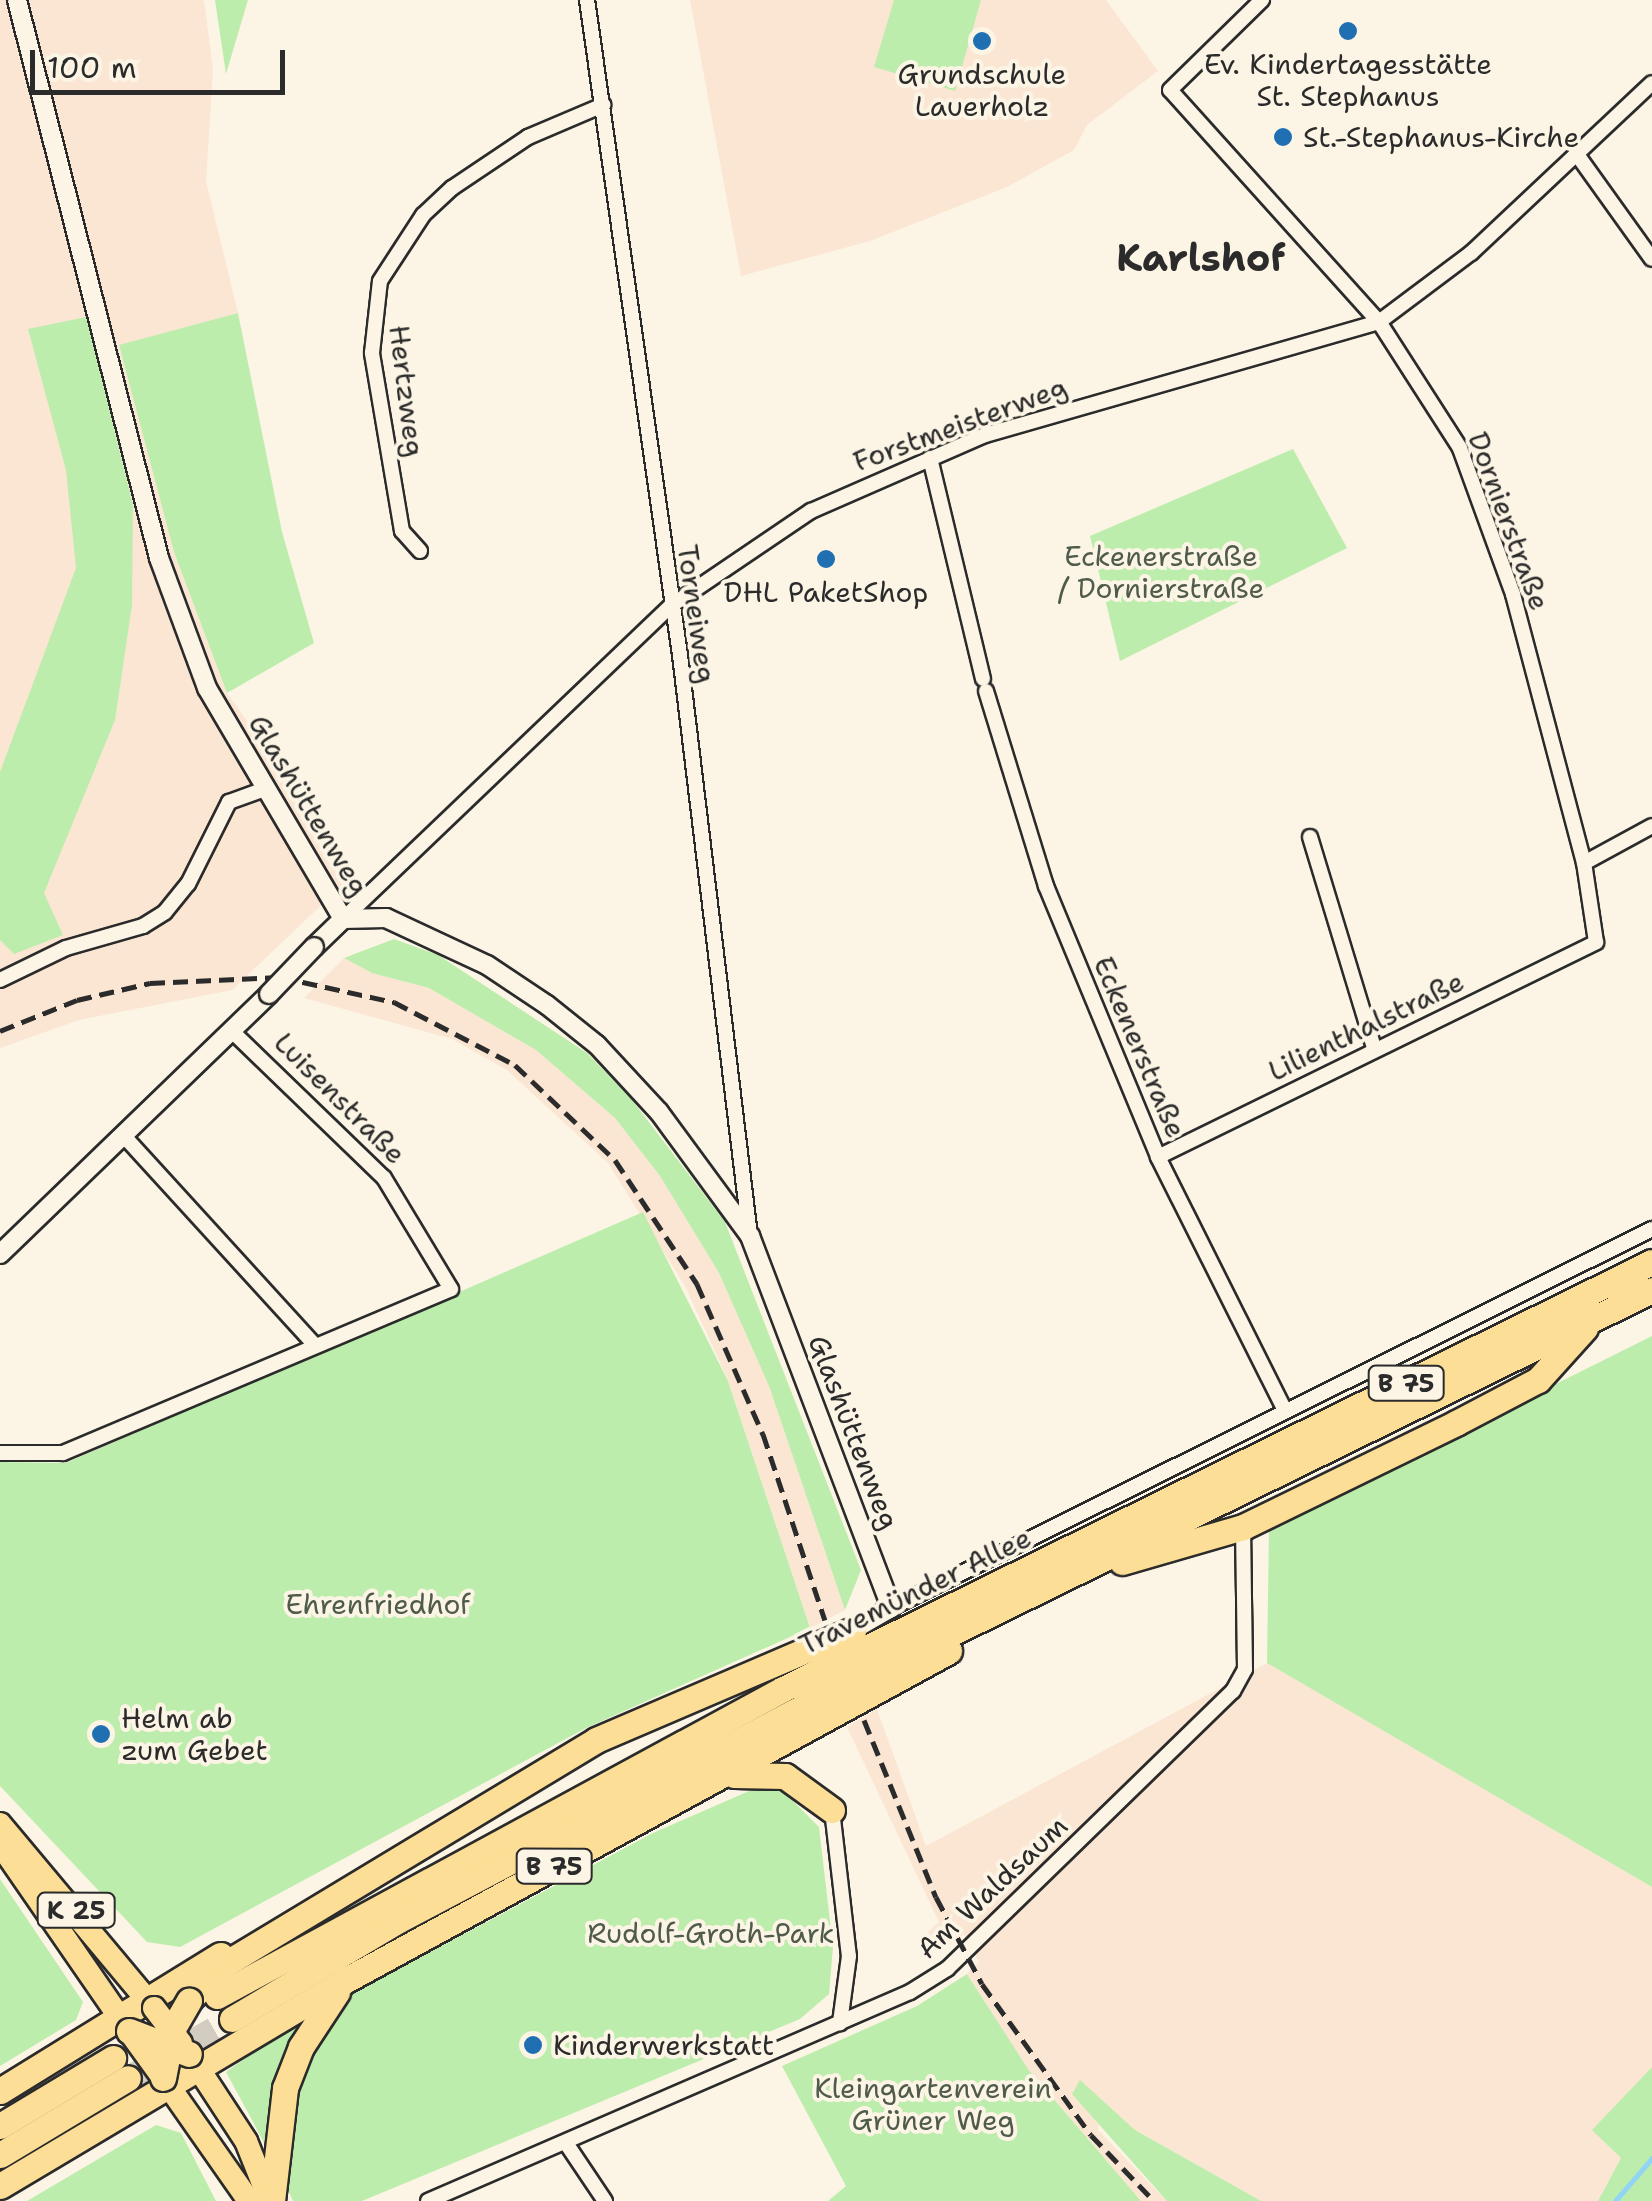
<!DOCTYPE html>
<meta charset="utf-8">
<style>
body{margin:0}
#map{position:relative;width:1652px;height:2201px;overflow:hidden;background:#fcf5e5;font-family:"Shantell Sans",sans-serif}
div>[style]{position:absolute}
.built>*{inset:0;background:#fae6d2}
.green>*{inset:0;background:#bdedac}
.stream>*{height:5px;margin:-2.5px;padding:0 2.5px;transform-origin:2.5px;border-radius:2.5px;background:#92d4f4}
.trunk-tunnel>*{height:25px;margin-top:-12.5px;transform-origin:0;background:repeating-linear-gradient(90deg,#d2cdc0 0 25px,transparent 0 37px)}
.roads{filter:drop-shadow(2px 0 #2b2b2b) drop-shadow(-2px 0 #2b2b2b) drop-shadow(0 2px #2b2b2b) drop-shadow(0 -2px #2b2b2b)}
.minor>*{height:14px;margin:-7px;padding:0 7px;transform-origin:7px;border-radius:7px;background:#fcf5e5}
.tertiary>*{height:18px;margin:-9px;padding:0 9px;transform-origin:9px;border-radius:9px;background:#fcf5e5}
.primary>*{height:22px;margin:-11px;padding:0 11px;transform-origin:11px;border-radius:11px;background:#fdde96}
.trunk>*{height:25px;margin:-12.5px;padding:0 12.5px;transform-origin:12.5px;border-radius:12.5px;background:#fdde96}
.rail>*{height:5px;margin-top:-2.5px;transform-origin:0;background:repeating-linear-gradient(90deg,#2b2b2b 0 15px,transparent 0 23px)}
.bridges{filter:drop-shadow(2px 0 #2b2b2b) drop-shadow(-2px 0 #2b2b2b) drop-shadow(0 2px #2b2b2b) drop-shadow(0 -2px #2b2b2b)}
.tertiary-bridge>*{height:18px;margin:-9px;padding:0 9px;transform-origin:9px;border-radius:9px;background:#fcf5e5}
.primary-bridge>*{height:22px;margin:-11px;padding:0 11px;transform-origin:11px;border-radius:11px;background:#fdde96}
.trunk-bridge>*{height:25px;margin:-12.5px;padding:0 12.5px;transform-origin:12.5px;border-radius:12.5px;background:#fdde96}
.dots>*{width:28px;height:28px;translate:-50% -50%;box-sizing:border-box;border:5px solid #fcf5e5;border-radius:50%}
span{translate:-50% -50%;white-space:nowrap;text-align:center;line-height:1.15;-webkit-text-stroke:8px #fcf5e5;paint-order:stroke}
.shield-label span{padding:2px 8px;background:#fcf5e5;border:2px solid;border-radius:8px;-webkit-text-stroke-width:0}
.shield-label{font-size:25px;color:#2b2b2b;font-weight:700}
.poi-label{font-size:28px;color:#2b2b2b}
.left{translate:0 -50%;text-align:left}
.street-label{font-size:28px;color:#2b2b2b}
.park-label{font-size:28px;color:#505c4b}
.district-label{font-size:38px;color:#2b2b2b;font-weight:700}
.scale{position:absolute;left:30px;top:50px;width:255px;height:45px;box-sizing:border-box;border:5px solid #2b2b2b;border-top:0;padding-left:12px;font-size:30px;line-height:35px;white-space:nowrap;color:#2b2b2b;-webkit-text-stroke:8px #fcf5e5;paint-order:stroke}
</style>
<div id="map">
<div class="built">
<i style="clip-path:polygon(0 0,204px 0,213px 70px,206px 181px,238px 313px,119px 346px,174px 552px,227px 693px,355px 873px,232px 990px,79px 1020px,0 1048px)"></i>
<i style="clip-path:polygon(690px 0,1106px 0,1158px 71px,1087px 125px,1074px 150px,1007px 187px,870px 241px,741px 276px)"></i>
<i style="clip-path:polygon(344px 958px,372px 973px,429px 988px,536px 1050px,615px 1118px,660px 1176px,719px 1273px,769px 1386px,845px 1610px,810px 1628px,728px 1380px,685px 1286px,608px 1163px,507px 1070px,452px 1039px,304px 998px)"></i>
<i style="clip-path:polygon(1267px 1663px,1652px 1887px,1652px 2067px,1593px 2130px,1621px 2158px,1598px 2201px,1261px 2201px,1135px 2130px,1101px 2099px,1098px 2130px,1167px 2201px,1141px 2201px,1028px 2069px,967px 1974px,979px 1962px,964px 1934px,940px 1952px,928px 1932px,939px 1922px,847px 1727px,877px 1709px,926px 1846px)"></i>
</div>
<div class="green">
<i style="clip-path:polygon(215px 0,248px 0,226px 74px)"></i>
<i style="clip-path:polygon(894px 0,981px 0,955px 91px,874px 67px)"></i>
<i style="clip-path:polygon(238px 313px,282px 532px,314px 643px,227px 693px,174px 552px,119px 345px)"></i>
<i style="clip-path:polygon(86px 317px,133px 505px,132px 605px,115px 720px,44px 893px,63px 935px,14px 954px,0 940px,0 772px,76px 568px,66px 470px,28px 329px)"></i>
<i style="clip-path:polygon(1293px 449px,1347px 548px,1120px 661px,1090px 536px)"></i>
<i style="clip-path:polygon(394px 939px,438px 955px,587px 1053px,632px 1100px,725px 1222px,861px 1570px,845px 1610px,769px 1386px,719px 1273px,660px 1176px,615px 1118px,536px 1050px,429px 988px,372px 973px,344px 958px)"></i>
<i style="clip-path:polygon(643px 1212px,728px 1381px,810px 1628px,586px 1728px,180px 1947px,147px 1942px,0 1786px,0 1462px,66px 1463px)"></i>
<i style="clip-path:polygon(1652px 1336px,1652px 1887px,1267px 1663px,1269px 1527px)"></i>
<i style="clip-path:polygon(756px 1788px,783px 1791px,819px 1827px,833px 1947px,829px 1994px,800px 2019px,362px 2201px,293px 2201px,286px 2186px,296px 2083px,348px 1996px,653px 1833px)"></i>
<i style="clip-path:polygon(0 1879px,83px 2002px,76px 2020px,0 2066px)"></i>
<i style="clip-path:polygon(967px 1974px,1028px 2069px,1141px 2201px,828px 2201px,846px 2186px,782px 2066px,917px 2006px)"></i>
<i style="clip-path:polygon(315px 2008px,267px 2148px,226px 2072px)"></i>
<i style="clip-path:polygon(1652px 2067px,1652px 2201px,1598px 2201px,1621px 2158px,1592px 2130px)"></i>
<i style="clip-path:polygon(1080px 2080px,1135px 2130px,1261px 2201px,1167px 2201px,1072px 2094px)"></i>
<i style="clip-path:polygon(156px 2125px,181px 2133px,216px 2201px,27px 2201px)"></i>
</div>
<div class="stream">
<i style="left:1615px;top:2201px;width:57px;rotate:-49.3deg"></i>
</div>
<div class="trunk-tunnel">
<i style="left:128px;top:2078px;width:120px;rotate:-29.6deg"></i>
</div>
<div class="roads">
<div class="minor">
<i style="left:587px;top:0;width:662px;rotate:81.92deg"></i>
<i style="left:680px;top:655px;width:585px;rotate:83.13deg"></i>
<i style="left:1576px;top:153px;width:130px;rotate:54.4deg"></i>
<i style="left:930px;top:458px;width:227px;rotate:76.5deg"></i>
<i style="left:420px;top:551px;width:27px;rotate:-132deg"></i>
<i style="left:402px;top:531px;width:181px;rotate:-99.6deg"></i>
<i style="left:372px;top:353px;width:72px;rotate:-83.7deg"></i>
<i style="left:380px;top:281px;width:79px;rotate:-56.9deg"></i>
<i style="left:423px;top:215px;width:40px;rotate:-43deg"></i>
<i style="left:452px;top:188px;width:92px;rotate:-33.9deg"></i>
<i style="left:528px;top:137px;width:82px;rotate:-23.1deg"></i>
<i style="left:986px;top:691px;width:204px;rotate:72.9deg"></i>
<i style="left:1046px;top:886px;width:293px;rotate:67.5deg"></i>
<i style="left:1158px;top:1157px;width:282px;rotate:63.4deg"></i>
<i style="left:1310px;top:837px;width:220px;rotate:73.1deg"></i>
<i style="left:1584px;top:863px;width:77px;rotate:-28.6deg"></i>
<i style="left:343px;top:919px;width:455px;rotate:-43.7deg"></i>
<i style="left:672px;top:605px;width:168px;rotate:-34.1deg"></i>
<i style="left:811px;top:511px;width:190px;rotate:-23.6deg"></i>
<i style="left:985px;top:435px;width:410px;rotate:-16deg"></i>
<i style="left:1379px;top:322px;width:115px;rotate:-36.9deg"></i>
<i style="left:1471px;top:253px;width:248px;rotate:-43.2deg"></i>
<i style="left:0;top:980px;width:73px;rotate:-25.9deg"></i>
<i style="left:66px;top:948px;width:80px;rotate:-15.9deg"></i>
<i style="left:143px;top:926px;width:26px;rotate:-32deg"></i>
<i style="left:165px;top:912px;width:36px;rotate:-51deg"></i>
<i style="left:188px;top:884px;width:92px;rotate:-63.4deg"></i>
<i style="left:229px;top:802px;width:37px;rotate:-20deg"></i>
<i style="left:123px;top:1135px;width:283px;rotate:47.6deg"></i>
<i style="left:1158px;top:1157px;width:488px;rotate:-26.1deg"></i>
<i style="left:1596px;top:942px;width:80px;rotate:-98.6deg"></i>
<i style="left:1584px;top:863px;width:278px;rotate:-104.8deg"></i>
<i style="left:1513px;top:594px;width:155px;rotate:-110deg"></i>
<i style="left:1460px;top:448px;width:150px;rotate:-122.7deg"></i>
<i style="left:1379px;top:322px;width:312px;rotate:-132deg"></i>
<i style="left:1170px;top:90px;width:129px;rotate:-44.4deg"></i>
<i style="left:0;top:1453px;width:63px"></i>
<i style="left:63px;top:1453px;width:421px;rotate:-22.9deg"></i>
<i style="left:451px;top:1289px;width:130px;rotate:-121.1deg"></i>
<i style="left:384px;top:1178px;width:213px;rotate:-136deg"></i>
<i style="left:891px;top:1608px;width:850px;rotate:-26.47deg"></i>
<i style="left:832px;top:1810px;width:147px;rotate:83.4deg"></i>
<i style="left:849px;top:1956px;width:68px;rotate:97.7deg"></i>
<i style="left:566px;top:2143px;width:70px;rotate:56.1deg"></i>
<i style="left:428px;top:2201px;width:525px;rotate:-23.44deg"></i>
<i style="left:910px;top:1992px;width:44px;rotate:-31.9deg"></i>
<i style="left:947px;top:1969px;width:399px;rotate:-44.2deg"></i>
<i style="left:1233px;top:1691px;width:25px;rotate:-61deg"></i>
<i style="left:1245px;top:1669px;width:142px;rotate:-90.8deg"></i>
</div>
<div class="tertiary">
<i style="left:17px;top:0;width:576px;rotate:75.72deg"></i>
<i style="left:159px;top:558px;width:139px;rotate:69.7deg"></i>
<i style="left:207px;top:688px;width:268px;rotate:59.5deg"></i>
<i style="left:343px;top:919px;width:43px;rotate:-1.3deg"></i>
<i style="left:386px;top:918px;width:111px;rotate:25deg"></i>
<i style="left:487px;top:965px;width:72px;rotate:33.7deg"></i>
<i style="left:547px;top:1005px;width:64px;rotate:38.7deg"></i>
<i style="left:597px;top:1045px;width:91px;rotate:47.2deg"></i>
<i style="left:659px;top:1112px;width:154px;rotate:53.7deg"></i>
<i style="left:750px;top:1236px;width:398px;rotate:69.2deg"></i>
<i style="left:891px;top:1608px;width:44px;rotate:149.9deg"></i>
<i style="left:314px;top:947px;width:40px;rotate:-44deg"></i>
<i style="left:0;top:1254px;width:374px;rotate:-44deg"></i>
</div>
<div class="primary">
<i style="left:0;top:1824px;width:240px;rotate:50.1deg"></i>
<i style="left:0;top:1844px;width:227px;rotate:55.4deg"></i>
<i style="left:189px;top:2054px;width:104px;rotate:56.8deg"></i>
<i style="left:246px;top:2141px;width:65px;rotate:68.2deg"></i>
<i style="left:163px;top:2078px;width:150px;rotate:55deg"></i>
</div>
<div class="trunk">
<i style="left:1122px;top:1562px;width:126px;rotate:-16.1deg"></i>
<i style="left:1243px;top:1527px;width:237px;rotate:-26deg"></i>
<i style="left:1456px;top:1423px;width:93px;rotate:-27.7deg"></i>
<i style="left:1538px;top:1380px;width:70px;rotate:-47.9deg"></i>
<i style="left:734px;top:1775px;width:51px;rotate:1.1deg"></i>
<i style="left:785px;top:1776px;width:58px;rotate:35.9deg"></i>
<i style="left:217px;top:1996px;width:644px;rotate:-28.48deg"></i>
<i style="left:783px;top:1689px;width:968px;rotate:-26.17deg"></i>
<i style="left:189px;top:2000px;width:51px;rotate:-45deg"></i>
<i style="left:225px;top:1964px;width:433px;rotate:-31.1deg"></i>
<i style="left:596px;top:1740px;width:280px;rotate:-23.2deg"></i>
<i style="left:232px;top:2019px;width:194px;rotate:-30.7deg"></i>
<i style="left:399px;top:1920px;width:486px;rotate:-27.8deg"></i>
<i style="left:829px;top:1693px;width:916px;rotate:-26.09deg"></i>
<i style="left:0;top:2091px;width:259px;rotate:-31.7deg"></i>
<i style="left:0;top:2126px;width:132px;rotate:-31deg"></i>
<i style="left:0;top:2155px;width:149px;rotate:-31deg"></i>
<i style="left:0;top:2186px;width:403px;rotate:-30.8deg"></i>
<i style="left:346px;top:1980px;width:687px;rotate:-28.62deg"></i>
<i style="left:272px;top:2201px;width:114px;rotate:-83.4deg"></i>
<i style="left:285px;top:2088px;width:44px;rotate:-68.7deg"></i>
<i style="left:301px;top:2047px;width:66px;rotate:-56.8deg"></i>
</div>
</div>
<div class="rail">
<i style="left:0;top:1031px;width:83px;rotate:-21.9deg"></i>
<i style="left:77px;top:1000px;width:75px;rotate:-13.1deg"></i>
<i style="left:150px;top:983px;width:130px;rotate:-2.6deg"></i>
<i style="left:280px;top:977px;width:117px;rotate:12.4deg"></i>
<i style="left:394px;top:1002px;width:136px;rotate:27.5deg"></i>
<i style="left:515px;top:1065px;width:138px;rotate:43.5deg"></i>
<i style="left:615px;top:1160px;width:149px;rotate:56.5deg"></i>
<i style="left:697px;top:1284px;width:164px;rotate:66.3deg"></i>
<i style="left:763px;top:1434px;width:196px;rotate:71.6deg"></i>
<i style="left:864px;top:1720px;width:191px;rotate:67.9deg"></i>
<i style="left:936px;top:1897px;width:98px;rotate:62.1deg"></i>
<i style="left:982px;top:1984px;width:186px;rotate:54.2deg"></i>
<i style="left:1091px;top:2135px;width:91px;rotate:46.3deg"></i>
</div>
<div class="bridges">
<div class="tertiary-bridge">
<i style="left:269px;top:994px;width:65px;rotate:-46.2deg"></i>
</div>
<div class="primary-bridge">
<i style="left:154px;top:2008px;width:44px;rotate:52.4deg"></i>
<i style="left:129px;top:2031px;width:58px;rotate:54.1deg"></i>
</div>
<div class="trunk-bridge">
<i style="left:172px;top:2030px;width:34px;rotate:-60deg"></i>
<i style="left:129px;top:2031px;width:64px;rotate:21deg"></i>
<i style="left:163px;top:2078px;width:33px;rotate:-79deg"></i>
</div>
</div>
<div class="dots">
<i style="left:1348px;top:31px;background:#1f6fb2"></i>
<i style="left:982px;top:41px;background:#1f6fb2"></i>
<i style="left:1283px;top:137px;background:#1f6fb2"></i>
<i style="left:826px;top:559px;background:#1f6fb2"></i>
<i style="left:101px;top:1734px;background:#1f6fb2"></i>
<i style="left:533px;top:2045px;background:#1f6fb2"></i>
</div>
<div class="shield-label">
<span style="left:1406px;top:1383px">B 75</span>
<span style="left:554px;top:1866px">B 75</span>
<span style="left:76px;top:1910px">K 25</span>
</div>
<div class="poi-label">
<span style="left:1348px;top:80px">Ev. Kindertagesstätte<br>St. Stephanus</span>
<span style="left:982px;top:90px">Grundschule<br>Lauerholz</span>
<span class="left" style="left:1303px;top:137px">St.-Stephanus-Kirche</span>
<span style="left:826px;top:592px">DHL PaketShop</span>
<span class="left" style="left:121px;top:1734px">Helm ab<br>zum Gebet</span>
<span class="left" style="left:553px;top:2045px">Kinderwerkstatt</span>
</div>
<div class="street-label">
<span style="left:407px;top:391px;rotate:83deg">Hertzweg</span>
<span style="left:960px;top:424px;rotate:-20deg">Forstmeisterweg</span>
<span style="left:1509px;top:521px;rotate:70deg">Dornierstraße</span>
<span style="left:697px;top:614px;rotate:82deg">Torneiweg</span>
<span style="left:309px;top:805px;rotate:59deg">Glashüttenweg</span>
<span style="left:1366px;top:1026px;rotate:-26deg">Lilienthalstraße</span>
<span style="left:1140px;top:1047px;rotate:67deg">Eckenerstraße</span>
<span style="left:340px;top:1098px;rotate:45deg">Luisenstraße</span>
<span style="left:854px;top:1432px;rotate:69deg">Glashüttenweg</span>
<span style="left:915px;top:1591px;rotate:-26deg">Travemünder Allee</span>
<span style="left:992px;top:1887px;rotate:-43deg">Am Waldsaum</span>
</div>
<div class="park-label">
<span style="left:1161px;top:572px">Eckenerstraße<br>/ Dornierstraße</span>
<span style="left:378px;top:1604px">Ehrenfriedhof</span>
<span style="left:711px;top:1933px">Rudolf-Groth-Park</span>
<span style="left:933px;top:2104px">Kleingartenverein<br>Grüner Weg</span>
</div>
<div class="district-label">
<span style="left:1201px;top:258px">Karlshof</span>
</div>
<div class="scale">100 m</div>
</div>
